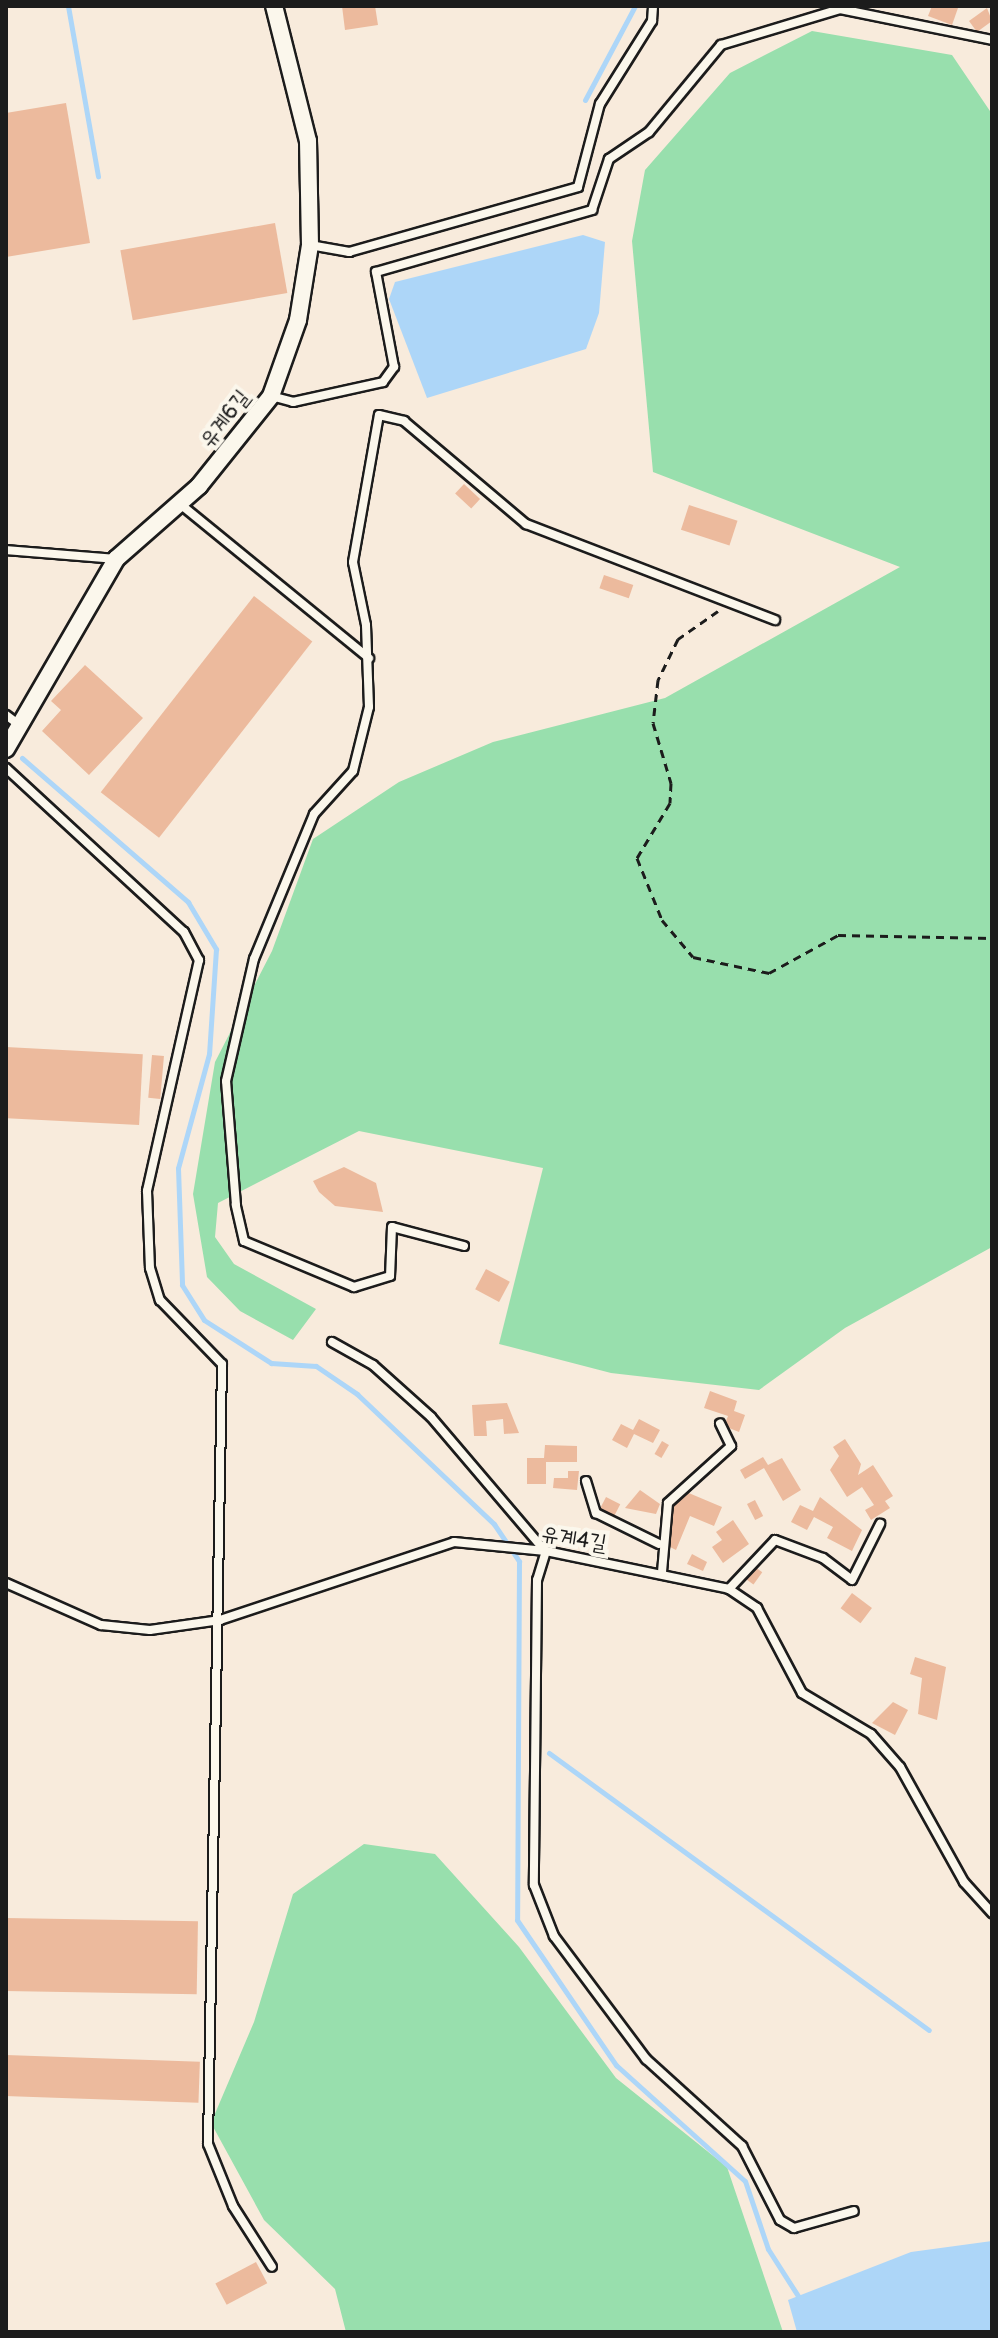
<!DOCTYPE html>
<meta charset="utf-8">
<style>
body{margin:0}
#map{position:relative;width:998px;height:2338px;overflow:hidden;background:#f8ebdc;font-family:Pangolin,"Poor Story",sans-serif}
div>[style]{position:absolute}
.green>*{inset:0;background:#98dfad}
.water>*{inset:0;background:#add6f8}
.stream>*{height:5px;margin:-2.5px;padding:0 2.5px;transform-origin:2.5px;border-radius:2.5px;background:#add6f8}
.building>*{inset:0;background:#ecba9d;transform-origin:0 0}
.path>*{height:3px;margin-top:-1.5px;transform-origin:0;background:repeating-linear-gradient(90deg,#1c1c1c 0 8px,transparent 0 14px)}
.roads{filter:drop-shadow(2px 0 #1c1c1c) drop-shadow(-2px 0 #1c1c1c) drop-shadow(0 2px #1c1c1c) drop-shadow(0 -2px #1c1c1c)}
.lane>*{height:8px;margin:-4px;padding:0 4px;transform-origin:4px;border-radius:4px;background:#fbf7ec}
.street>*{height:16px;margin:-8px;padding:0 8px;transform-origin:8px;border-radius:8px;background:#fbf7ec}
span{translate:-50% -50%;white-space:nowrap;text-align:center;line-height:1.15;-webkit-text-stroke:8px #fbf7ec;paint-order:stroke}
.street-label{font-size:22px;color:#1c1c1c}
.frame{position:absolute;inset:0;border:8px solid #1c1c1c;pointer-events:none}
</style>
<div id="map">
<div class="green">
<i style="clip-path:polygon(812px 31px,952px 55px,992px 114px,992px 1247px,845px 1328px,759px 1390px,611px 1373px,499px 1344px,543px 1168px,359px 1131px,218px 1203px,215px 1237px,234px 1264px,316px 1309px,293px 1340px,240px 1311px,207px 1277px,193px 1194px,215px 1062px,272px 951px,313px 839px,399px 782px,493px 742px,665px 698px,900px 567px,653px 472px,632px 241px,645px 170px,730px 73px)"></i>
<i style="clip-path:polygon(364px 1844px,435px 1854px,519px 1947px,616px 2078px,727px 2167px,783px 2332px,346px 2332px,335px 2289px,264px 2220px,211px 2123px,254px 2022px,293px 1894px)"></i>
</div>
<div class="water">
<i style="clip-path:polygon(583px 235px,605px 242px,599px 313px,586px 349px,427px 398px,389px 299px,395px 282px)"></i>
<i style="clip-path:polygon(992px 2241px,992px 2332px,797px 2332px,788px 2300px,911px 2252px)"></i>
</div>
<div class="stream">
<i style="left:68px;top:6px;width:173px;rotate:80deg"></i>
<i style="left:585px;top:100px;width:106px;rotate:-62deg"></i>
<i style="left:22px;top:758px;width:220px;rotate:40.9deg"></i>
<i style="left:188px;top:902px;width:55px;rotate:59.2deg"></i>
<i style="left:216px;top:949px;width:105px;rotate:93.8deg"></i>
<i style="left:209px;top:1054px;width:118px;rotate:105.2deg"></i>
<i style="left:178px;top:1168px;width:117px;rotate:88deg"></i>
<i style="left:182px;top:1285px;width:41px;rotate:57.8deg"></i>
<i style="left:204px;top:1320px;width:80px;rotate:32.7deg"></i>
<i style="left:271px;top:1363px;width:45px;rotate:3.8deg"></i>
<i style="left:316px;top:1366px;width:50px;rotate:34.3deg"></i>
<i style="left:357px;top:1394px;width:189px;rotate:43.5deg"></i>
<i style="left:494px;top:1524px;width:45px;rotate:56deg"></i>
<i style="left:519px;top:1561px;width:359px;rotate:90.3deg"></i>
<i style="left:517px;top:1920px;width:176px;rotate:55.7deg"></i>
<i style="left:616px;top:2065px;width:173px;rotate:42deg"></i>
<i style="left:745px;top:2181px;width:72px;rotate:71.3deg"></i>
<i style="left:768px;top:2249px;width:56px;rotate:57.4deg"></i>
<i style="left:549px;top:1753px;width:470px;rotate:36.1deg"></i>
</div>
<div class="building">
<i style="clip-path:polygon(342px 6px,375px 6px,378px 25px,345px 30px)"></i>
<i style="clip-path:polygon(932px 6px,958px 8px,952px 25px,928px 16px)"></i>
<i style="clip-path:polygon(987px 8px,992px 21px,977px 32px,969px 21px)"></i>
<i style="clip-path:polygon(66px 103px,90px 243px,6px 257px,6px 113px)"></i>
<i style="left:275px;top:223px;width:71px;height:157px;rotate:80deg"></i>
<i style="left:464px;top:484px;width:22px;height:13px;rotate:43deg"></i>
<i style="left:689px;top:505px;width:51px;height:26px;rotate:18deg"></i>
<i style="left:604px;top:575px;width:31px;height:14px;rotate:19deg"></i>
<i style="left:254px;top:596px;width:74px;height:249px;rotate:38deg"></i>
<i style="clip-path:polygon(85px 665px,143px 718px,89px 775px,42px 731px,61px 710px,51px 701px)"></i>
<i style="left:6px;top:1047px;width:137px;height:71px;rotate:3deg"></i>
<i style="left:152px;top:1055px;width:12px;height:43px;rotate:5deg"></i>
<i style="clip-path:polygon(344px 1167px,376px 1183px,383px 1212px,335px 1206px,319px 1192px,313px 1181px)"></i>
<i style="left:486px;top:1269px;width:27px;height:23px;rotate:28deg"></i>
<i style="clip-path:polygon(710px 1391px,737px 1401px,734px 1411px,745px 1415px,739px 1432px,724px 1426px,728px 1416px,704px 1408px)"></i>
<i style="clip-path:polygon(507px 1403px,519px 1433px,504px 1434px,503px 1419px,486px 1421px,487px 1436px,474px 1436px,472px 1405px)"></i>
<i style="clip-path:polygon(639px 1419px,660px 1430px,653px 1443px,634px 1434px,627px 1448px,612px 1440px,621px 1424px,633px 1430px)"></i>
<i style="clip-path:polygon(845px 1439px,861px 1464px,858px 1475px,873px 1465px,893px 1496px,885px 1501px,890px 1508px,871px 1520px,865px 1510px,874px 1505px,862px 1487px,847px 1497px,830px 1470px,839px 1456px,833px 1447px)"></i>
<i style="left:662px;top:1441px;width:8px;height:15px;rotate:30deg"></i>
<i style="clip-path:polygon(545px 1445px,577px 1446px,577px 1462px,546px 1462px,546px 1484px,527px 1484px,527px 1458px,544px 1458px)"></i>
<i style="clip-path:polygon(763px 1457px,768px 1465px,782px 1458px,801px 1490px,783px 1501px,764px 1468px,745px 1479px,740px 1470px)"></i>
<i style="clip-path:polygon(568px 1471px,579px 1471px,577px 1490px,553px 1488px,554px 1478px,568px 1478px)"></i>
<i style="clip-path:polygon(640px 1490px,660px 1504px,656px 1514px,625px 1508px)"></i>
<i style="clip-path:polygon(684px 1491px,722px 1507px,714px 1526px,690px 1516px,676px 1550px,668px 1546px,673px 1505px)"></i>
<i style="left:606px;top:1497px;width:16px;height:13px;rotate:27deg"></i>
<i style="clip-path:polygon(820px 1497px,862px 1530px,852px 1551px,827px 1538px,833px 1527px,814px 1517px,807px 1530px,791px 1522px,800px 1505px,813px 1511px)"></i>
<i style="left:755px;top:1500px;width:18px;height:9px;rotate:63deg"></i>
<i style="clip-path:polygon(733px 1520px,749px 1544px,723px 1563px,712px 1547px,722px 1540px,716px 1532px)"></i>
<i style="clip-path:polygon(692px 1554px,707px 1562px,703px 1571px,687px 1564px)"></i>
<i style="left:755px;top:1567px;width:9px;height:15px;rotate:36deg"></i>
<i style="left:852px;top:1593px;width:25px;height:19px;rotate:37deg"></i>
<i style="clip-path:polygon(915px 1657px,946px 1667px,937px 1720px,918px 1714px,922px 1678px,910px 1674px)"></i>
<i style="clip-path:polygon(893px 1702px,908px 1710px,895px 1735px,872px 1723px)"></i>
<i style="left:6px;top:1918px;width:192px;height:73px;rotate:1deg"></i>
<i style="left:6px;top:2055px;width:194px;height:41px;rotate:2deg"></i>
<i style="left:256px;top:2262px;width:24px;height:46px;rotate:62deg"></i>
</div>
<div class="path">
<i style="left:718px;top:611px;width:49px;rotate:145deg"></i>
<i style="left:678px;top:639px;width:46px;rotate:116deg"></i>
<i style="left:658px;top:680px;width:43px;rotate:96.6deg"></i>
<i style="left:653px;top:723px;width:63px;rotate:73.3deg"></i>
<i style="left:671px;top:783px;width:20px;rotate:93deg"></i>
<i style="left:670px;top:803px;width:64px;rotate:121deg"></i>
<i style="left:637px;top:858px;width:67px;rotate:68deg"></i>
<i style="left:662px;top:920px;width:48px;rotate:50deg"></i>
<i style="left:693px;top:957px;width:78px;rotate:11.9deg"></i>
<i style="left:769px;top:973px;width:79px;rotate:-28.8deg"></i>
<i style="left:838px;top:935px;width:154px;rotate:1.1deg"></i>
</div>
<div class="roads">
<div class="lane">
<i style="left:310px;top:245px;width:40px;rotate:10deg"></i>
<i style="left:349px;top:252px;width:238px;rotate:-15.8deg"></i>
<i style="left:578px;top:187px;width:86px;rotate:-75.2deg"></i>
<i style="left:600px;top:104px;width:98px;rotate:-57.9deg"></i>
<i style="left:652px;top:21px;width:15px;rotate:-86deg"></i>
<i style="left:271px;top:396px;width:23px;rotate:15deg"></i>
<i style="left:293px;top:402px;width:92px;rotate:-12.5deg"></i>
<i style="left:383px;top:382px;width:19px;rotate:-54deg"></i>
<i style="left:394px;top:367px;width:97px;rotate:-100.7deg"></i>
<i style="left:376px;top:272px;width:225px;rotate:-16deg"></i>
<i style="left:592px;top:210px;width:54px;rotate:-71.6deg"></i>
<i style="left:609px;top:159px;width:48px;rotate:-34deg"></i>
<i style="left:649px;top:132px;width:113px;rotate:-50.4deg"></i>
<i style="left:721px;top:45px;width:124px;rotate:-16.8deg"></i>
<i style="left:840px;top:9px;width:155px;rotate:11.5deg"></i>
<i style="left:180px;top:504px;width:244px;rotate:39.2deg"></i>
<i style="left:6px;top:550px;width:110px;rotate:4.7deg"></i>
<i style="left:6px;top:715px;width:15px;rotate:37deg"></i>
<i style="left:6px;top:768px;width:242px;rotate:42.7deg"></i>
<i style="left:184px;top:932px;width:32px;rotate:62deg"></i>
<i style="left:199px;top:960px;width:237px;rotate:102.7deg"></i>
<i style="left:147px;top:1191px;width:77px;rotate:87.8deg"></i>
<i style="left:150px;top:1268px;width:34px;rotate:73deg"></i>
<i style="left:160px;top:1300px;width:89px;rotate:45.9deg"></i>
<i style="left:222px;top:1364px;width:780px;rotate:91.03deg"></i>
<i style="left:208px;top:2144px;width:67px;rotate:68deg"></i>
<i style="left:233px;top:2206px;width:72px;rotate:57.4deg"></i>
<i style="left:464px;top:1246px;width:74px;rotate:-165.2deg"></i>
<i style="left:392px;top:1227px;width:49px;rotate:92.3deg"></i>
<i style="left:390px;top:1276px;width:38px;rotate:163deg"></i>
<i style="left:354px;top:1287px;width:119px;rotate:-157.3deg"></i>
<i style="left:244px;top:1241px;width:37px;rotate:-103deg"></i>
<i style="left:236px;top:1205px;width:124px;rotate:-94.6deg"></i>
<i style="left:226px;top:1081px;width:125px;rotate:-77.1deg"></i>
<i style="left:254px;top:959px;width:157px;rotate:-67.5deg"></i>
<i style="left:314px;top:814px;width:58px;rotate:-47.8deg"></i>
<i style="left:353px;top:771px;width:66px;rotate:-76deg"></i>
<i style="left:369px;top:707px;width:82px;rotate:-92.1deg"></i>
<i style="left:366px;top:625px;width:64px;rotate:-101.7deg"></i>
<i style="left:353px;top:562px;width:149px;rotate:-80deg"></i>
<i style="left:379px;top:415px;width:26px;rotate:13deg"></i>
<i style="left:404px;top:421px;width:160px;rotate:40.2deg"></i>
<i style="left:526px;top:524px;width:267px;rotate:21.1deg"></i>
<i style="left:332px;top:1342px;width:47px;rotate:29.3deg"></i>
<i style="left:373px;top:1365px;width:78px;rotate:41.9deg"></i>
<i style="left:431px;top:1417px;width:176px;rotate:49.6deg"></i>
<i style="left:586px;top:1481px;width:34px;rotate:73deg"></i>
<i style="left:596px;top:1513px;width:70px;rotate:26.2deg"></i>
<i style="left:546px;top:1551px;width:30px;rotate:107deg"></i>
<i style="left:537px;top:1580px;width:305px;rotate:90.6deg"></i>
<i style="left:534px;top:1885px;width:55px;rotate:68.6deg"></i>
<i style="left:554px;top:1936px;width:154px;rotate:53.2deg"></i>
<i style="left:646px;top:2059px;width:130px;rotate:42.2deg"></i>
<i style="left:742px;top:2146px;width:83px;rotate:62.8deg"></i>
<i style="left:780px;top:2220px;width:16px;rotate:30deg"></i>
<i style="left:794px;top:2228px;width:62px;rotate:-15.8deg"></i>
<i style="left:662px;top:1572px;width:69px;rotate:-85deg"></i>
<i style="left:668px;top:1503px;width:85px;rotate:-42.1deg"></i>
<i style="left:731px;top:1446px;width:25px;rotate:-116deg"></i>
<i style="left:6px;top:1583px;width:104px;rotate:23.9deg"></i>
<i style="left:101px;top:1625px;width:49px;rotate:5.8deg"></i>
<i style="left:150px;top:1630px;width:71px;rotate:-8.1deg"></i>
<i style="left:220px;top:1620px;width:247px;rotate:-18.4deg"></i>
<i style="left:454px;top:1542px;width:92px;rotate:5.6deg"></i>
<i style="left:546px;top:1551px;width:187px;rotate:11.7deg"></i>
<i style="left:729px;top:1589px;width:34px;rotate:34deg"></i>
<i style="left:757px;top:1608px;width:96px;rotate:62.1deg"></i>
<i style="left:802px;top:1693px;width:80px;rotate:30.7deg"></i>
<i style="left:871px;top:1734px;width:44px;rotate:48.7deg"></i>
<i style="left:900px;top:1767px;width:132px;rotate:60.9deg"></i>
<i style="left:964px;top:1882px;width:42px;rotate:47.9deg"></i>
<i style="left:729px;top:1589px;width:67px;rotate:-46.8deg"></i>
<i style="left:775px;top:1540px;width:51px;rotate:20.6deg"></i>
<i style="left:823px;top:1558px;width:36px;rotate:37deg"></i>
<i style="left:852px;top:1580px;width:63px;rotate:-63.4deg"></i>
</div>
<div class="street">
<i style="left:6px;top:749px;width:220px;rotate:-59.9deg"></i>
<i style="left:116px;top:559px;width:111px;rotate:-41.3deg"></i>
<i style="left:199px;top:486px;width:115px;rotate:-51.3deg"></i>
<i style="left:271px;top:396px;width:81px;rotate:-70.4deg"></i>
<i style="left:298px;top:320px;width:76px;rotate:-80.9deg"></i>
<i style="left:310px;top:245px;width:104px;rotate:-91.1deg"></i>
<i style="left:308px;top:141px;width:139px;rotate:-104.1deg"></i>
</div>
</div>
<div class="street-label">
<span style="left:225px;top:419px;rotate:-52deg">유계6길</span>
<span style="left:574px;top:1539px;rotate:9deg">유계4길</span>
</div>
<div class="frame"></div>
</div>
